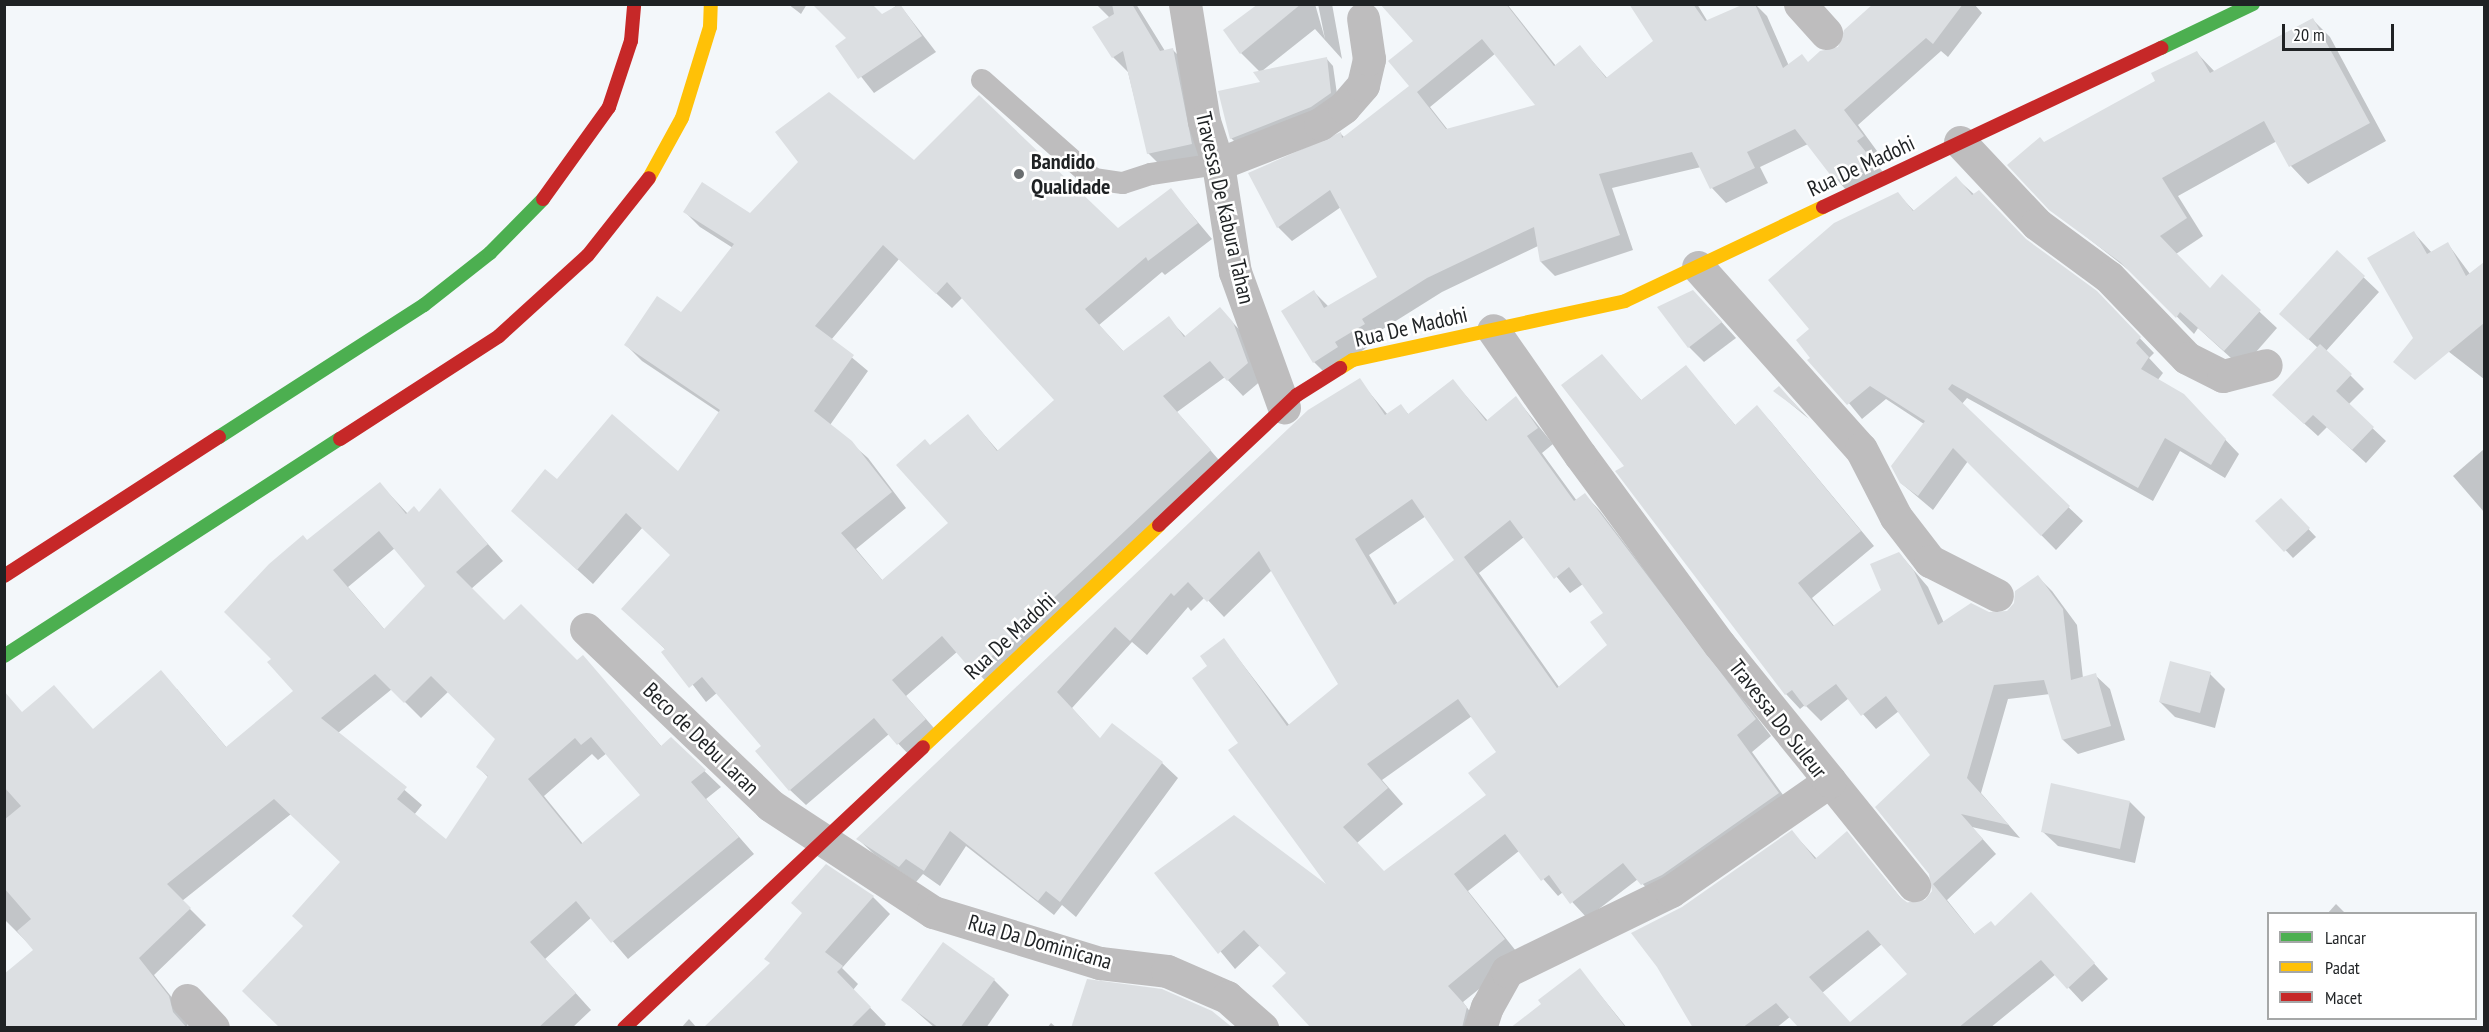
<!DOCTYPE html>
<html>
<head>
<meta charset="utf-8">
<style>
  body { margin:0 }
  #map { position:relative; width:2489px; height:1032px; overflow:hidden; background:#f3f7fa; font-family:"PT Sans Narrow",sans-serif }
  div>[style] { position:absolute }
  [style*='--x'] { left:calc(var(--x)*1px); top:calc(var(--y)*1px); width:calc(var(--w)*1px); rotate:calc(var(--a)*1deg) }
  .shadow>* { inset:0; background:#0003 }
  .building>* { inset:0; background:#dcdfe2 }
  .lane>* { height:22px; margin:-11px; padding:0 11px; transform-origin:11px; border-radius:11px; background:#bebdbe }
  .street>* { height:33px; margin:-16.5px; padding:0 16.5px; transform-origin:16.5px; border-radius:16.5px; background:#bebdbe }
  .fast>* { height:14px; margin:-7px; padding:0 7px; transform-origin:7px; border-radius:7px; background:#4caf50 }
  .slow>* { height:14px; margin:-7px; padding:0 7px; transform-origin:7px; border-radius:7px; background:#ffc107 }
  .jam>* { height:14px; margin:-7px; padding:0 7px; transform-origin:7px; border-radius:7px; background:#c62828 }
  .dots>* { width:16px; height:16px; translate:-50% -50%; box-sizing:border-box; border:3px solid #fff; border-radius:50% }
  span { translate:-50% -50%; white-space:nowrap; text-align:center; line-height:1.15; -webkit-text-stroke:5px #fff; paint-order:stroke }
  .poi-label { font-size:22px; color:#1f2224; font-weight:700 }
  .left { translate:0 -50%; text-align:left }
  .street-label { font-size:22px; color:#1f2224 }
  .frame { position:absolute; inset:0; border:6px solid #1f2224; pointer-events:none }
  .legend { position:absolute; left:2267px; top:912px; width:210px; height:108px; box-sizing:border-box; background:#fff; border:2px solid #a5a7a7; margin:0; padding:8px 10px; list-style:none; font-size:18px; color:#1f2224 }
  .legend li { display:flex; align-items:center; gap:12px; height:30px }
  .legend b { width:30px; border:2px solid #a5a7a7 }
  .scale { position:absolute; left:2282px; top:24px; width:112px; height:27px; box-sizing:border-box; border:3px solid #1f2224; border-top:0; padding-left:8px; font-size:18px; line-height:21px; white-space:nowrap; color:#1f2224; -webkit-text-stroke:4px #fff; paint-order:stroke }
</style>
</head>
<body>
<div id="map">
  <div class="shadow">
    <i style="clip-path:polygon(788px 4px,807px 4px,801px 14px)"></i>
    <i style="clip-path:polygon(899px 4px,936px 52px,874px 93px,837px 46px)"></i>
    <i style="clip-path:polygon(1096px 4px,1136px 4px,1165px 51px,1173px 50px,1188px 65px,1206px 159px,1164px 169px,1148px 153px,1128px 72px,1113px 57px,1110px 18px)"></i>
    <i style="clip-path:polygon(1260px 4px,1315px 4px,1325px 39px,1318px 4px,1332px 4px,1342px 59px,1315px 29px,1262px 71px,1326px 58px,1333px 66px,1338px 101px,1239px 146px,1231px 138px,1263px 83px,1260px 72px,1241px 53px)"></i>
    <i style="clip-path:polygon(evenodd,1458px 4px,1507px 4px,1556px 66px,1580px 47px,1608px 79px,1655px 42px,1631px 4px,1697px 4px,1708px 22px,1755px 4px,1767px 16px,1789px 66px,1808px 63px,1839px 49px,1875px 4px,1974px 4px,1982px 13px,1948px 57px,1941px 51px,1858px 125px,1877px 151px,1870px 156px,1887px 177px,1850px 195px,1808px 144px,1760px 167px,1768px 183px,1726px 203px,1712px 188px,1701px 167px,1612px 188px,1633px 250px,1555px 276px,1541px 262px,1538px 246px,1442px 292px,1375px 334px,1378px 339px,1328px 376px,1314px 362px,1314px 292px,1329px 307px,1379px 277px,1341px 207px,1292px 241px,1278px 227px,1341px 134px,1345px 138px,1411px 86px,1415px 42px,1458px 4px,1496px 53px,1538px 106px,1448px 130px,1430px 107px,1496px 53px)"></i>
    <i style="clip-path:polygon(2312px 19px,2330px 37px,2386px 141px,2308px 184px,2291px 166px,2277px 141px,2178px 196px,2203px 236px,2176px 254px,2211px 290px,2222px 277px,2277px 328px,2242px 368px,2198px 328px,2194px 334px,2139px 278px,2051px 209px,2044px 144px,2157px 81px,2197px 53px,2215px 72px)"></i>
    <i style="clip-path:polygon(evenodd,914px 162px,1118px 230px,1171px 190px,1212px 239px,1165px 275px,1162px 272px,1099px 325px,1124px 352px,1168px 318px,1186px 337px,1220px 309px,1249px 340px,1263px 379px,1243px 396px,1225px 377px,1177px 412px,1225px 467px,991px 687px,958px 651px,906px 696px,940px 735px,914px 760px,889px 734px,806px 805px,790px 790px,763px 746px,718px 692px,706px 702px,666px 650px,623px 609px,671px 555px,643px 527px,593px 584px,513px 511px,557px 481px,678px 473px,720px 413px,642px 361px,626px 345px,682px 314px,733px 248px,700px 227px,685px 212px,750px 215px,914px 162px,899px 259px,952px 308px,963px 297px,1056px 400px,999px 452px,968px 416px,930px 447px,950px 523px,883px 581px,856px 549px,906px 508px,868px 458px,830px 425px,868px 371px,831px 340px,899px 259px)"></i>
    <i style="clip-path:polygon(1956px 178px,2027px 242px,2111px 308px,2154px 353px,2149px 358px,2163px 373px,2157px 381px,2198px 411px,2239px 454px,2225px 478px,2180px 451px,2153px 501px,1967px 398px,1961px 405px,2083px 521px,2056px 550px,1968px 461px,1933px 510px,1901px 483px,1924px 424px,1886px 399px,1862px 419px,1812px 358px,1811px 329px,1898px 194px,1915px 212px)"></i>
    <i style="clip-path:polygon(2414px 233px,2432px 253px,2448px 244px,2470px 274px,2484px 264px,2484px 379px,2413px 324px)"></i>
    <i style="clip-path:polygon(2337px 252px,2379px 292px,2326px 351px,2364px 389px,2348px 405px,2386px 441px,2366px 463px,2327px 427px,2318px 436px,2287px 408px,2318px 348px,2281px 314px)"></i>
    <i style="clip-path:polygon(1708px 307px,1736px 338px,1704px 362px,1689px 347px)"></i>
    <i style="clip-path:polygon(evenodd,1601px 356px,1642px 401px,1686px 367px,1736px 426px,1757px 407px,1771px 422px,1874px 546px,1812px 598px,1835px 627px,1883px 590px,1899px 553px,1928px 587px,1944px 623px,2007px 612px,2038px 577px,2052px 591px,2077px 625px,2083px 678px,2095px 675px,2110px 689px,2125px 740px,2078px 754px,2063px 740px,2050px 694px,2008px 699px,1981px 793px,2020px 838px,1972px 827px,1996px 854px,1947px 900px,1975px 935px,2045px 909px,2108px 979px,2082px 1002px,2056px 974px,1990px 1028px,1801px 1028px,1791px 1016px,1776px 1028px,1690px 1028px,1694px 1025px,1682px 908px,1792px 832px,1817px 859px,1847px 833px,1905px 903px,1926px 901px,1933px 892px,1932px 755px,1899px 711px,1876px 729px,1849px 698px,1821px 721px,1805px 705px,1800px 709px,1786px 694px,1626px 466px,1601px 356px,1882px 944px,1910px 974px,1850px 1024px,1822px 993px,1882px 944px)"></i>
    <i style="clip-path:polygon(evenodd,1359px 380px,1388px 415px,1401px 406px,1409px 415px,1453px 381px,1488px 421px,1516px 398px,1553px 444px,1542px 453px,1577px 501px,1585px 495px,1600px 511px,1771px 736px,1752px 752px,1794px 810px,1658px 900px,1638px 879px,1587px 918px,1563px 892px,1558px 896px,1519px 851px,1468px 891px,1520px 956px,1463px 1002px,1482px 1028px,1313px 1028px,1288px 973px,1261px 944px,1235px 969px,1156px 873px,1330px 890px,1240px 743px,1209px 666px,1224px 640px,1290px 726px,1340px 684px,1272px 570px,1224px 617px,1205px 597px,1191px 611px,1188px 607px,1147px 655px,1132px 642px,1072px 708px,1101px 740px,1162px 763px,1178px 778px,1076px 917px,1062px 905px,1054px 915px,966px 846px,940px 886px,923px 874px,916px 882px,874px 854px,858px 839px,1359px 380px,1426px 516px,1456px 560px,1398px 604px,1369px 555px,1426px 516px,1359px 380px,1524px 537px,1570px 593px,1583px 584px,1605px 613px,1609px 646px,1559px 687px,1479px 573px,1524px 537px,1359px 380px,1472px 716px,1498px 752px,1488px 795px,1384px 873px,1357px 843px,1403px 804px,1382px 780px,1472px 716px)"></i>
    <i style="clip-path:polygon(1779px 388px,1794px 403px,1809px 419px,1775px 391px)"></i>
    <i style="clip-path:polygon(2484px 449px,2484px 512px,2453px 476px)"></i>
    <i style="clip-path:polygon(evenodd,380px 484px,408px 514px,419px 513px,440px 490px,503px 561px,471px 589px,504px 622px,577px 662px,583px 657px,662px 747px,671px 739px,721px 787px,706px 799px,754px 854px,628px 959px,592px 917px,545px 959px,591px 1010px,572px 1028px,282px 1028px,304px 926px,342px 862px,291px 814px,182px 901px,206px 925px,154px 975px,185px 1014px,188px 1028px,4px 1028px,35px 950px,4px 919px,4px 716px,23px 714px,94px 730px,177px 689px,227px 748px,295px 691px,273px 659px,308px 542px,380px 484px,395px 548px,427px 586px,385px 630px,348px 587px,395px 548px,380px 484px,392px 689px,421px 718px,449px 691px,497px 739px,478px 767px,489px 778px,446px 842px,414px 815px,422px 805px,338px 733px,392px 689px,380px 484px,607px 753px,642px 795px,583px 844px,544px 796px,592px 754px,598px 760px,607px 753px)"></i>
    <i style="clip-path:polygon(2281px 500px,2316px 537px,2293px 558px,2258px 521px)"></i>
    <i style="clip-path:polygon(2210px 674px,2225px 689px,2215px 728px,2175px 717px,2160px 702px)"></i>
    <i style="clip-path:polygon(2130px 802px,2145px 817px,2135px 863px,2058px 846px,2042px 831px)"></i>
    <i style="clip-path:polygon(826px 866px,873px 897px,890px 914px,842px 968px,858px 984px,853px 990px,886px 1024px,883px 1028px,705px 1028px,771px 964px,803px 913px)"></i>
    <i style="clip-path:polygon(2336px 904px,2346px 914px,2327px 914px)"></i>
    <i style="clip-path:polygon(1580px 970px,1627px 1028px,1513px 1028px,1543px 1005px)"></i>
    <i style="clip-path:polygon(994px 980px,1009px 995px,986px 1028px,935px 1028px,903px 1000px)"></i>
    <i style="clip-path:polygon(689px 1019px,697px 1028px,681px 1028px)"></i>
    <i style="clip-path:polygon(1051px 1023px,1057px 1028px,1047px 1028px)"></i>
  </div>
  <div class="building">
    <i style="clip-path:polygon(812px 4px,872px 4px,882px 14px,900px 4px,922px 36px,858px 79px,835px 46px,846px 38px)"></i>
    <i style="clip-path:polygon(1112px 4px,1132px 4px,1160px 51px,1173px 48px,1192px 144px,1147px 154px,1123px 51px,1112px 58px,1092px 27px,1114px 14px)"></i>
    <i style="clip-path:polygon(1258px 4px,1301px 4px,1240px 54px,1223px 30px)"></i>
    <i style="clip-path:polygon(evenodd,1380px 4px,1506px 4px,1554px 66px,1580px 45px,1606px 78px,1653px 41px,1629px 4px,1693px 4px,1705px 21px,1744px 4px,1755px 4px,1783px 68px,1802px 54px,1808px 62px,1820px 51px,1838px 47px,1844px 30px,1873px 4px,1963px 4px,1933px 44px,1926px 38px,1844px 110px,1864px 136px,1857px 141px,1874px 162px,1835px 181px,1795px 129px,1747px 152px,1755px 168px,1710px 189px,1692px 152px,1599px 174px,1620px 235px,1540px 262px,1534px 227px,1427px 278px,1362px 319px,1365px 324px,1335px 342px,1338px 347px,1313px 363px,1281px 311px,1314px 290px,1324px 308px,1377px 277px,1330px 190px,1277px 228px,1248px 173px,1341px 132px,1342px 138px,1409px 86px,1388px 61px,1413px 41px,1380px 4px,1482px 39px,1535px 105px,1446px 129px,1417px 92px,1482px 39px)"></i>
    <i style="clip-path:polygon(2313px 18px,2370px 123px,2289px 167px,2264px 121px,2162px 178px,2187px 218px,2160px 236px,2210px 288px,2222px 274px,2261px 310px,2224px 351px,2180px 312px,2176px 318px,2120px 262px,2049px 210px,2007px 165px,2040px 137px,2044px 142px,2155px 81px,2151px 73px,2197px 51px,2210px 73px)"></i>
    <i style="clip-path:polygon(1327px 57px,1331px 93px,1311px 107px,1230px 139px,1218px 91px,1260px 82px,1253px 72px)"></i>
    <i style="clip-path:polygon(evenodd,829px 92px,914px 160px,979px 95px,1118px 228px,1171px 188px,1198px 223px,1148px 261px,1146px 257px,1085px 309px,1123px 351px,1169px 316px,1184px 337px,1220px 307px,1233px 322px,1248px 363px,1227px 381px,1210px 361px,1163px 396px,1211px 450px,974px 673px,942px 636px,892px 680px,926px 719px,897px 745px,874px 718px,789px 791px,755px 751px,761px 746px,702px 677px,689px 688px,661px 652px,665px 649px,621px 609px,670px 555px,626px 513px,577px 570px,511px 511px,545px 469px,557px 479px,612px 414px,678px 471px,720px 410px,624px 345px,657px 296px,681px 312px,734px 244px,683px 212px,702px 182px,750px 213px,798px 162px,775px 132px,829px 92px,883px 245px,936px 294px,947px 282px,1054px 400px,997px 451px,968px 414px,930px 445px,925px 439px,896px 465px,948px 523px,882px 580px,841px 533px,892px 492px,852px 441px,814px 411px,854px 355px,815px 326px,883px 245px)"></i>
    <i style="clip-path:polygon(1956px 176px,1972px 195px,1979px 190px,2026px 239px,2097px 291px,2141px 337px,2136px 343px,2149px 357px,2141px 369px,2184px 394px,2226px 439px,2211px 465px,2165px 438px,2138px 488px,1952px 384px,1948px 389px,2070px 506px,2041px 536px,1953px 448px,1918px 496px,1900px 483px,1891px 466px,1925px 421px,1870px 386px,1847px 405px,1807px 360px,1810px 358px,1796px 340px,1809px 329px,1768px 280px,1834px 223px,1898px 192px,1913px 211px)"></i>
    <i style="clip-path:polygon(2414px 231px,2427px 254px,2448px 242px,2466px 276px,2484px 262px,2484px 323px,2415px 380px,2393px 362px,2413px 338px,2367px 258px)"></i>
    <i style="clip-path:polygon(2337px 250px,2365px 276px,2308px 340px,2279px 314px)"></i>
    <i style="clip-path:polygon(1693px 290px,1722px 322px,1688px 348px,1657px 307px)"></i>
    <i style="clip-path:polygon(2320px 344px,2352px 374px,2336px 391px,2374px 427px,2352px 450px,2313px 415px,2304px 424px,2272px 395px)"></i>
    <i style="clip-path:polygon(evenodd,1602px 354px,1641px 400px,1686px 365px,1735px 425px,1757px 405px,1861px 531px,1798px 583px,1833px 626px,1881px 590px,1870px 564px,1899px 552px,1914px 571px,1938px 625px,1971px 603px,1989px 612px,2007px 611px,2014px 603px,2015px 591px,2038px 575px,2063px 609px,2071px 680px,2096px 673px,2111px 726px,2062px 740px,2044px 680px,1994px 685px,1967px 778px,2009px 825px,1961px 814px,1983px 839px,1933px 884px,1974px 934px,1991px 921px,1995px 926px,2031px 892px,2095px 963px,2067px 989px,2041px 960px,1958px 1028px,1799px 1028px,1776px 1003px,1742px 1028px,1693px 1028px,1657px 967px,1631px 933px,1682px 907px,1792px 830px,1815px 859px,1847px 831px,1900px 897px,1908px 903px,1925px 900px,1932px 891px,1929px 874px,1875px 807px,1930px 755px,1886px 696px,1861px 716px,1836px 684px,1805px 707px,1792px 690px,1785px 695px,1615px 471px,1624px 466px,1561px 385px,1602px 354px,1868px 930px,1907px 974px,1850px 1022px,1809px 977px,1868px 930px)"></i>
    <i style="clip-path:polygon(evenodd,1360px 378px,1385px 415px,1401px 404px,1408px 414px,1453px 379px,1486px 421px,1516px 396px,1538px 428px,1527px 436px,1574px 501px,1585px 493px,1756px 719px,1737px 735px,1779px 793px,1662px 875px,1641px 885px,1623px 863px,1570px 904px,1549px 875px,1541px 881px,1505px 834px,1454px 874px,1505px 939px,1448px 986px,1467px 1007px,1462px 1028px,1311px 1028px,1272px 986px,1286px 973px,1244px 930px,1218px 954px,1154px 873px,1234px 815px,1326px 884px,1228px 750px,1238px 743px,1192px 678px,1207px 666px,1200px 656px,1224px 638px,1287px 726px,1338px 684px,1259px 551px,1207px 602px,1188px 582px,1174px 596px,1171px 593px,1130px 641px,1115px 627px,1057px 692px,1100px 738px,1112px 723px,1163px 762px,1060px 902px,1046px 891px,1038px 901px,950px 831px,924px 871px,906px 859px,899px 867px,856px 839px,1308px 410px,1360px 378px,1412px 499px,1454px 560px,1394px 605px,1355px 539px,1412px 499px,1360px 378px,1510px 520px,1554px 579px,1569px 567px,1603px 613px,1590px 622px,1607px 645px,1557px 688px,1464px 557px,1510px 520px,1360px 378px,1458px 699px,1496px 752px,1468px 773px,1486px 795px,1384px 871px,1343px 827px,1388px 788px,1367px 764px,1458px 699px)"></i>
    <i style="clip-path:polygon(1779px 386px,1803px 413px,1773px 391px)"></i>
    <i style="clip-path:polygon(evenodd,380px 482px,406px 514px,414px 506px,419px 512px,440px 488px,488px 544px,456px 572px,504px 620px,521px 604px,577px 660px,583px 655px,661px 746px,671px 737px,706px 770px,691px 782px,739px 837px,611px 943px,576px 901px,530px 942px,576px 993px,538px 1028px,280px 1028px,242px 991px,303px 926px,292px 916px,340px 862px,274px 799px,167px 884px,191px 908px,139px 958px,169px 996px,173px 1012px,187px 1028px,4px 1028px,4px 974px,33px 950px,17px 931px,31px 919px,4px 888px,4px 820px,21px 806px,4px 787px,4px 691px,22px 712px,54px 685px,93px 729px,161px 670px,226px 747px,293px 691px,267px 662px,271px 659px,224px 612px,269px 564px,303px 535px,307px 540px,380px 482px,379px 531px,425px 586px,384px 629px,333px 570px,379px 531px,380px 482px,375px 674px,404px 703px,431px 676px,495px 739px,476px 767px,488px 776px,446px 839px,397px 799px,407px 787px,321px 718px,375px 674px,380px 482px,591px 737px,640px 795px,581px 844px,528px 779px,575px 738px,581px 745px,591px 737px)"></i>
    <i style="clip-path:polygon(2281px 498px,2310px 528px,2284px 552px,2255px 521px)"></i>
    <i style="clip-path:polygon(2170px 661px,2211px 672px,2200px 713px,2159px 702px)"></i>
    <i style="clip-path:polygon(2051px 783px,2130px 801px,2120px 849px,2041px 832px)"></i>
    <i style="clip-path:polygon(826px 864px,874px 896px,825px 952px,843px 966px,837px 972px,871px 1007px,850px 1028px,703px 1028px,770px 963px,764px 959px,802px 913px,791px 903px)"></i>
    <i style="clip-path:polygon(943px 942px,995px 979px,960px 1028px,939px 1028px,901px 1000px)"></i>
    <i style="clip-path:polygon(1580px 968px,1626px 1028px,1510px 1028px,1541px 1004px,1538px 1000px)"></i>
    <i style="clip-path:polygon(1087px 979px,1162px 989px,1212px 1011px,1233px 1028px,1071px 1028px)"></i>
  </div>
  <div class="lane">
    <i style="--x:982;--y:80;--w:149;--a:41.5"></i>
    <i style="--x:1094;--y:179;--w:29;--a:8"></i>
    <i style="--x:1123;--y:183;--w:29;--a:-18"></i>
    <i style="--x:1151;--y:174;--w:68;--a:-8.5"></i>
  </div>
  <div class="street">
    <i style="--x:1185;--y:4;--w:119;--a:80.8"></i>
    <i style="--x:1204;--y:121;--w:45;--a:72"></i>
    <i style="--x:1218;--y:164;--w:109;--a:81.1"></i>
    <i style="--x:1235;--y:272;--w:144;--a:70.1"></i>
    <i style="--x:1800;--y:4;--w:39;--a:48"></i>
    <i style="--x:1960;--y:142;--w:112;--a:46.8"></i>
    <i style="--x:2037;--y:224;--w:89;--a:36.4"></i>
    <i style="--x:2109;--y:277;--w:112;--a:46.1"></i>
    <i style="--x:2187;--y:358;--w:40;--a:26.6"></i>
    <i style="--x:2223;--y:376;--w:44;--a:-14.3"></i>
    <i style="--x:1218;--y:164;--w:110;--a:-21.4"></i>
    <i style="--x:1320;--y:124;--w:29;--a:-35"></i>
    <i style="--x:1344;--y:107;--w:29;--a:-49"></i>
    <i style="--x:1363;--y:85;--w:27;--a:-77"></i>
    <i style="--x:1369;--y:59;--w:41;--a:-98.3"></i>
    <i style="--x:1698;--y:267;--w:244;--a:48.2"></i>
    <i style="--x:1861;--y:449;--w:76;--a:62.8"></i>
    <i style="--x:1896;--y:517;--w:56;--a:52.3"></i>
    <i style="--x:1930;--y:561;--w:75;--a:26.9"></i>
    <i style="--x:586;--y:629;--w:255;--a:43.7"></i>
    <i style="--x:770;--y:805;--w:195;--a:33.3"></i>
    <i style="--x:933;--y:912;--w:175;--a:17"></i>
    <i style="--x:1100;--y:963;--w:67;--a:6.8"></i>
    <i style="--x:1167;--y:971;--w:65;--a:23.4"></i>
    <i style="--x:1227;--y:997;--w:47;--a:41.5"></i>
    <i style="--x:1830;--y:781;--w:134;--a:51.1"></i>
    <i style="--x:187;--y:1000;--w:38;--a:47"></i>
    <i style="--x:1480;--y:1028;--w:22;--a:-72"></i>
    <i style="--x:1487;--y:1007;--w:41;--a:-60.9"></i>
    <i style="--x:1507;--y:971;--w:182;--a:-26"></i>
    <i style="--x:1671;--y:891;--w:193;--a:-34.7"></i>
    <i style="--x:1830;--y:781;--w:176;--a:-129"></i>
    <i style="--x:1719;--y:644;--w:235;--a:-126.3"></i>
    <i style="--x:1580;--y:455;--w:152;--a:-124.8"></i>
  </div>
  <div class="fast">
    <i style="--x:2161;--y:48;--w:102;--a:-25.6"></i>
    <i style="--x:219;--y:437;--w:244;--a:-32.8"></i>
    <i style="--x:424;--y:305;--w:84;--a:-38.2"></i>
    <i style="--x:490;--y:253;--w:76;--a:-45.5"></i>
    <i style="--x:4;--y:656;--w:400;--a:-32.9"></i>
  </div>
  <div class="slow">
    <i style="--x:649;--y:178;--w:68;--a:-61.2"></i>
    <i style="--x:682;--y:118;--w:95;--a:-72.9"></i>
    <i style="--x:710;--y:27;--w:23;--a:-88"></i>
    <i style="--x:1340;--y:368;--w:15;--a:-32"></i>
    <i style="--x:1353;--y:360;--w:278;--a:-12.2"></i>
    <i style="--x:1625;--y:301;--w:219;--a:-25.4"></i>
    <i style="--x:923;--y:747;--w:324;--a:-43.2"></i>
  </div>
  <div class="jam">
    <i style="--x:543;--y:199;--w:113;--a:-54.3"></i>
    <i style="--x:609;--y:107;--w:70;--a:-71.6"></i>
    <i style="--x:631;--y:41;--w:37;--a:-85"></i>
    <i style="--x:1823;--y:207;--w:374;--a:-25.2"></i>
    <i style="--x:340;--y:439;--w:189;--a:-32.9"></i>
    <i style="--x:499;--y:336;--w:120;--a:-42.3"></i>
    <i style="--x:588;--y:255;--w:98;--a:-51.6"></i>
    <i style="--x:1159;--y:525;--w:190;--a:-43.3"></i>
    <i style="--x:1297;--y:395;--w:51;--a:-32.1"></i>
    <i style="--x:4;--y:576;--w:256;--a:-32.9"></i>
    <i style="--x:624;--y:1028;--w:410;--a:-43.2"></i>
  </div>
  <div class="dots">
    <i style="left:1019px;top:174px;background:#696d6f"></i>
  </div>
  <div class="poi-label">
    <span class="left" style="left:1031px;top:174px">Bandido<br>Qualidade</span>
  </div>
  <div class="street-label">
    <span style="left:1861px;top:166px;rotate:-25deg">Rua De Madohi</span>
    <span style="left:1225px;top:208px;rotate:77deg">Travessa De Kabura Tahan</span>
    <span style="left:1411px;top:327px;rotate:-13deg">Rua De Madohi</span>
    <span style="left:1010px;top:636px;rotate:-43deg">Rua De Madohi</span>
    <span style="left:1778px;top:719px;rotate:52deg">Travessa Do Suleur</span>
    <span style="left:701px;top:739px;rotate:44deg">Beco de Debu Laran</span>
    <span style="left:1040px;top:942px;rotate:16deg">Rua Da Dominicana</span>
  </div>
  <div class="frame"></div>
  <ul class="legend">
  <li><b style="height:8px;background:#4caf50"></b>Lancar</li>
  <li><b style="height:8px;background:#ffc107"></b>Padat</li>
  <li><b style="height:8px;background:#c62828"></b>Macet</li>
  </ul>
  <div class="scale">20 m</div>
</div>
</body>
</html>
